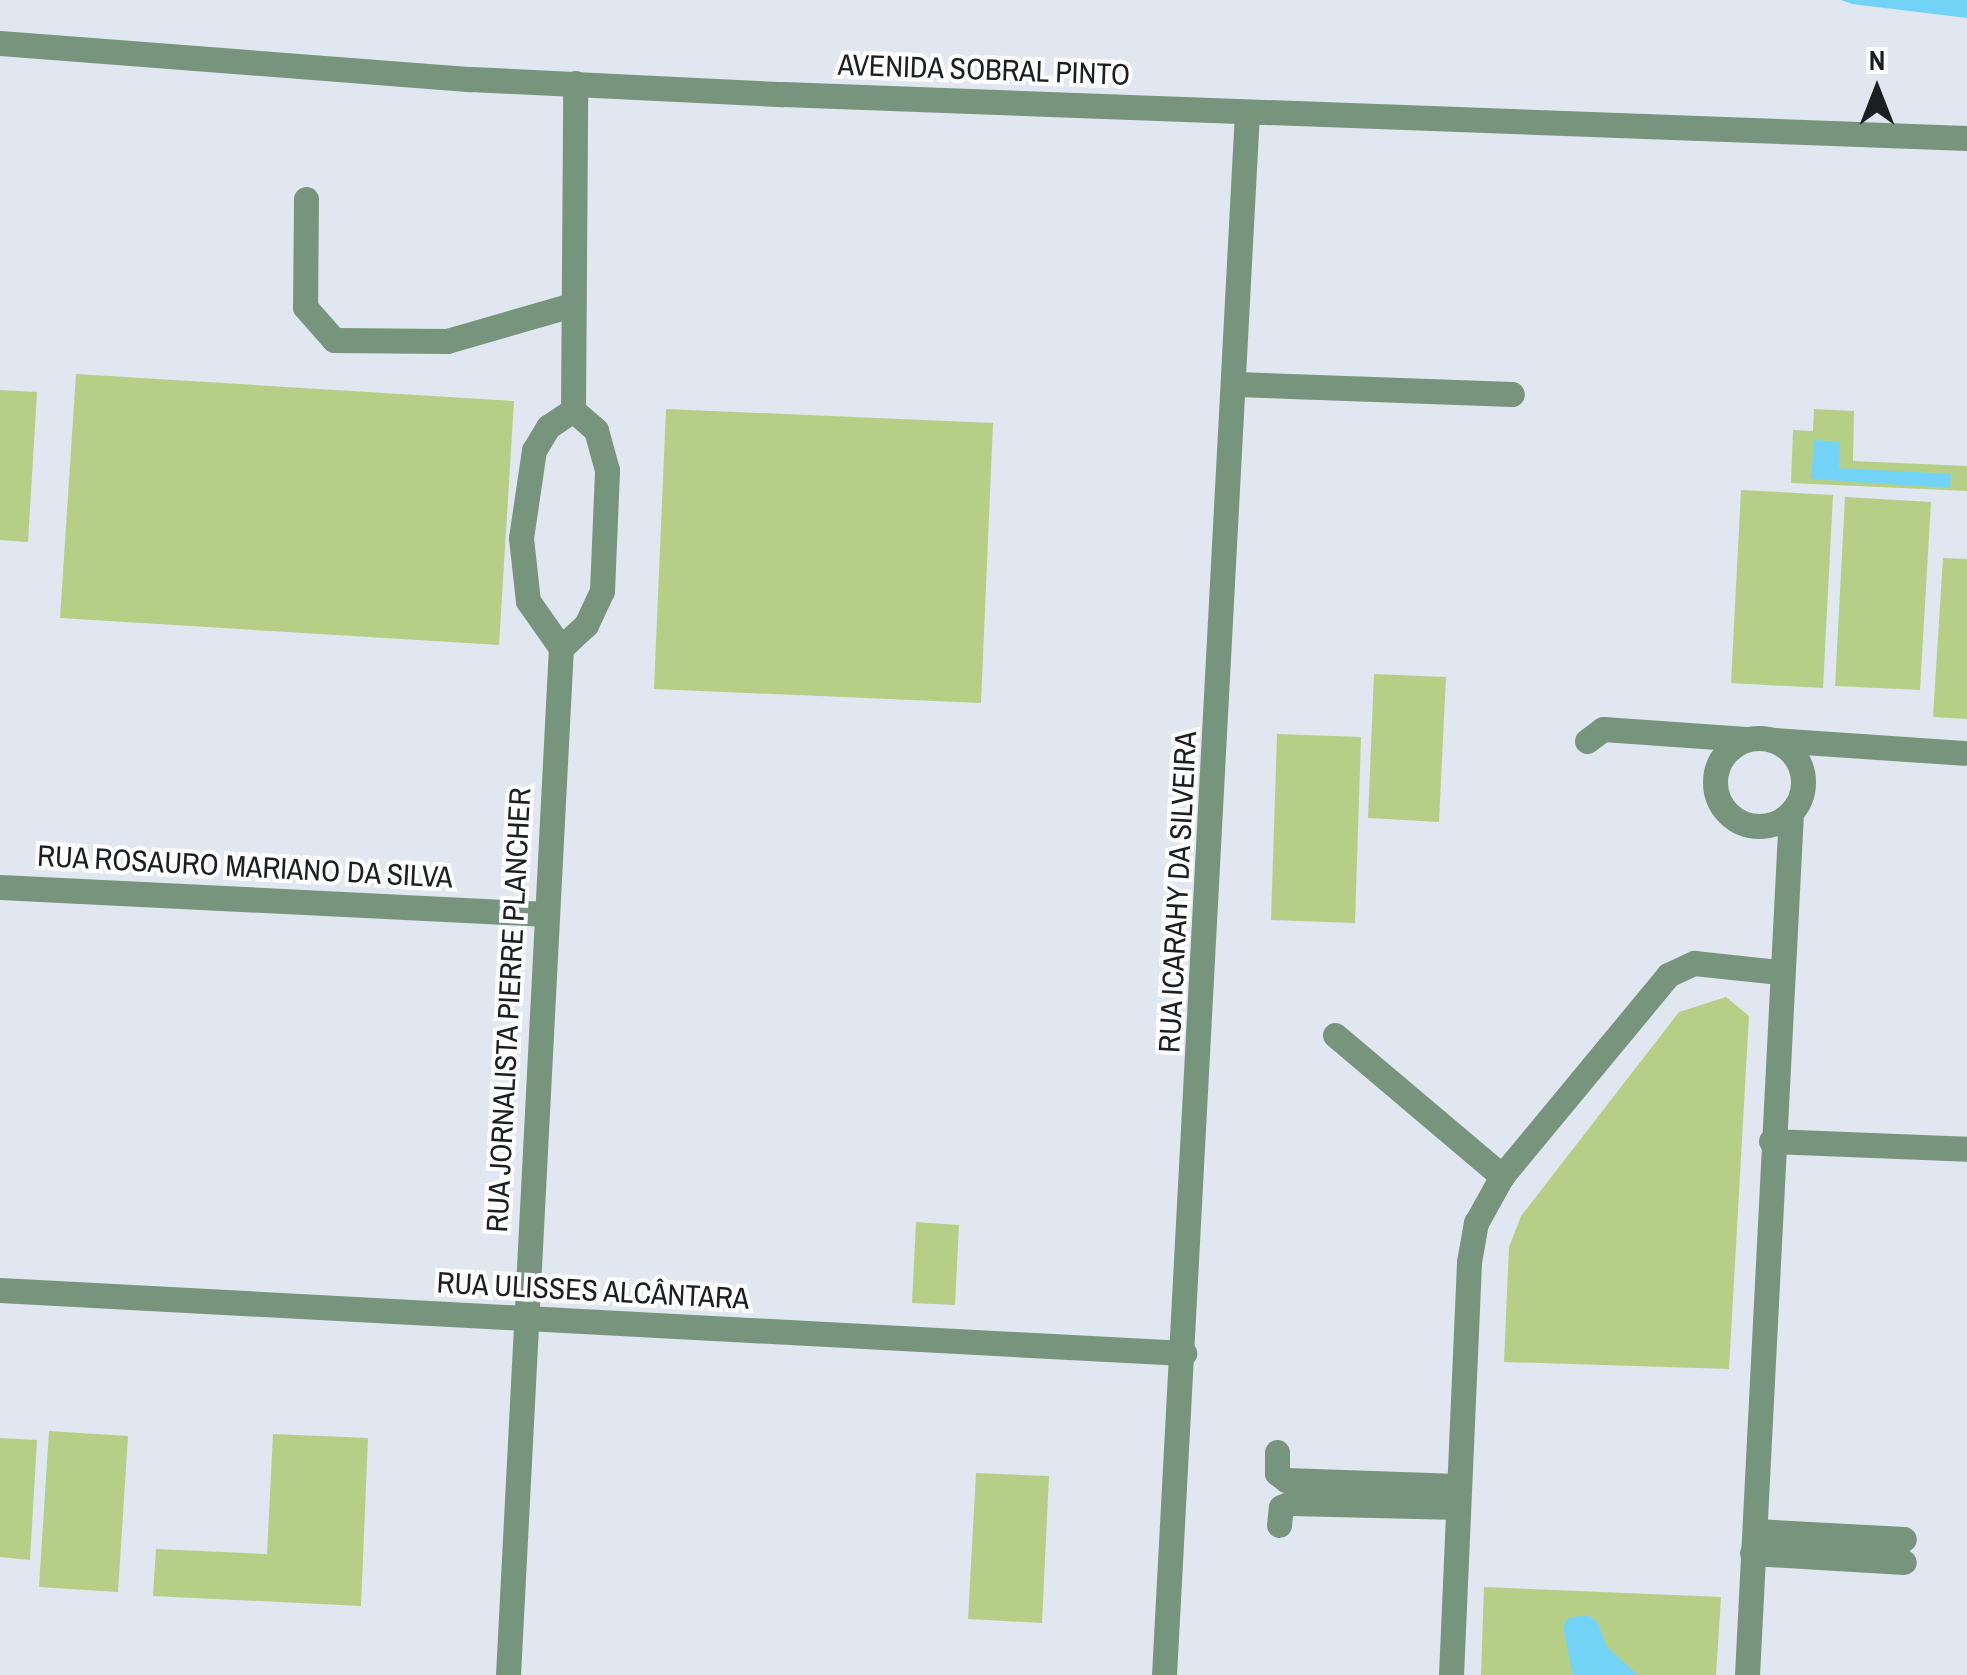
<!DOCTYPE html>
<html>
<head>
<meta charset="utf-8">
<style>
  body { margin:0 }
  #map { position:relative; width:1967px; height:1675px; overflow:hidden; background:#e0e7f0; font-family:"Archivo Narrow",sans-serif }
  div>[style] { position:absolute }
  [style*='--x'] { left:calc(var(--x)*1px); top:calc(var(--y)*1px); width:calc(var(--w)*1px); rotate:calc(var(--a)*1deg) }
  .green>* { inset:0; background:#b6cf86 }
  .water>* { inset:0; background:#73d3f7 }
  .minor>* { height:25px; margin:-12.5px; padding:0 12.5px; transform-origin:12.5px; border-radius:12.5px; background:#77947d }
  .minor>.ring { margin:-12.5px; padding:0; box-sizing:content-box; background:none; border:25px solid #77947d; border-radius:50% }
  span { translate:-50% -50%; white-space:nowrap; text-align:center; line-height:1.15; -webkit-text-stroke:8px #fff; paint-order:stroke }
  .street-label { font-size:30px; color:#1c1e21 }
  .north { position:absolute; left:1827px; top:40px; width:100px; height:100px; -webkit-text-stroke:8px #fff; paint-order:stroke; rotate:0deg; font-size:28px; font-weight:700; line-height:40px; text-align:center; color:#1c1e21 }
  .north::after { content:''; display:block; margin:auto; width:35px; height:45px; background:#1c1e21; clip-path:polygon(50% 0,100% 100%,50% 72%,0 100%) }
</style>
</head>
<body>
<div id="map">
  <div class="green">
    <i style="clip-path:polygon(76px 374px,514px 401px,499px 645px,60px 618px)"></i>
    <i style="clip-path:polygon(0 390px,37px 392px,28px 542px,0 540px)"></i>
    <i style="clip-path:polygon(666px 409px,993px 423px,981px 703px,654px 689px)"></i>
    <i style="clip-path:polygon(1814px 409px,1854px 411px,1853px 461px,1967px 466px,1967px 491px,1791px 483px,1793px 430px,1813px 431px)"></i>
    <i style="clip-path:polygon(1741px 490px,1833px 495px,1823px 688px,1731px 683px)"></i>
    <i style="clip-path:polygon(1845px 497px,1931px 502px,1920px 690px,1835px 686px)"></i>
    <i style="clip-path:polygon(1943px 558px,1967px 559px,1967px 719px,1933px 717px)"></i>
    <i style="clip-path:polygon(1374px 674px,1446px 677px,1439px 822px,1368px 818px)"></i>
    <i style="clip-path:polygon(1277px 734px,1361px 737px,1355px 923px,1271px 920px)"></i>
    <i style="clip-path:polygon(1726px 997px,1749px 1016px,1729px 1369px,1504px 1362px,1509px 1247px,1521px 1216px,1679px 1012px)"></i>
    <i style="clip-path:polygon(916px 1222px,959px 1225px,955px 1305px,912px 1303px)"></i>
    <i style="clip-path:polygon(49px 1431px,128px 1436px,118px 1592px,39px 1587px)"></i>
    <i style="clip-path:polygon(273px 1434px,368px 1438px,361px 1606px,153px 1596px,156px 1549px,267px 1554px)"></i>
    <i style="clip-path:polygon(0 1438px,37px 1440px,30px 1560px,0 1557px)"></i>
    <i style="clip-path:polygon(976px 1473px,1049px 1476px,1042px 1623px,968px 1619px)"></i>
    <i style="clip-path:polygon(1484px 1587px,1721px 1597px,1716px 1675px,1481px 1675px)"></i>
  </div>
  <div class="water">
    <i style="clip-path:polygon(1841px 0,1967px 0,1967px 18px,1852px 4px)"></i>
    <i style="clip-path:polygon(1814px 440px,1840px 442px,1839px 468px,1951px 474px,1950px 488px,1811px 479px)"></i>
    <i style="clip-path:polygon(1587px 1615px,1597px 1621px,1607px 1647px,1638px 1675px,1573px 1675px,1563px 1627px,1568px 1618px)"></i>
  </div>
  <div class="minor">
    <i style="--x:0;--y:43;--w:472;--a:4.4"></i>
    <i style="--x:471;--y:79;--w:312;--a:2.8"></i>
    <i style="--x:783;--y:94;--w:1185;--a:2.13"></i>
    <i style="--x:306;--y:199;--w:108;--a:90.5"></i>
    <i style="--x:305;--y:307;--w:44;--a:48.7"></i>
    <i style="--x:334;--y:340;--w:113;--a:0.5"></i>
    <i style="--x:447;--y:341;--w:130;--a:-16.1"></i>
    <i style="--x:1237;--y:384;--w:275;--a:2.1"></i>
    <i style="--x:573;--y:410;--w:30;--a:146"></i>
    <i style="--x:548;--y:427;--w:27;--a:121"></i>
    <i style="--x:534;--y:450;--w:89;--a:98.4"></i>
    <i style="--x:521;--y:538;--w:63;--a:83.7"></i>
    <i style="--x:528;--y:601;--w:57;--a:54.9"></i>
    <i style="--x:561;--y:648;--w:34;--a:-43"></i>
    <i style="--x:586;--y:625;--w:38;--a:-65"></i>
    <i style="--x:602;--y:591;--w:121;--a:-87.6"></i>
    <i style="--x:607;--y:470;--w:41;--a:-105.4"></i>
    <i style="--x:596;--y:430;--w:30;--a:-139"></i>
    <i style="--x:573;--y:410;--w:327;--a:-89.6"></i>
    <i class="ring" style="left:1715px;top:738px;width:63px;height:63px"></i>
    <i style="--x:1775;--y:740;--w:189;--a:3.9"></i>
    <i style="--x:1587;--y:741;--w:20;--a:-37"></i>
    <i style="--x:1603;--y:729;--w:143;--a:4"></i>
    <i style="--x:0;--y:887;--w:547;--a:2.83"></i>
    <i style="--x:1335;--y:1035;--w:219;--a:40.2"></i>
    <i style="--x:1771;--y:1141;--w:196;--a:2.3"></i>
    <i style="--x:0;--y:1290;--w:1186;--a:3.05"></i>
    <i style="--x:1277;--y:1452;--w:21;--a:90"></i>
    <i style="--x:1277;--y:1473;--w:11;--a:38"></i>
    <i style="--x:1286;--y:1480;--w:172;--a:2"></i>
    <i style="--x:1279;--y:1525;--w:18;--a:-84"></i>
    <i style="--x:1281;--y:1507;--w:11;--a:-22"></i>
    <i style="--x:1291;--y:1503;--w:167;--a:1.4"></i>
    <i style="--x:1755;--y:1531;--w:149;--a:3.1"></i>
    <i style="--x:1752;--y:1553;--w:152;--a:3.4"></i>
    <i style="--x:508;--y:1675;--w:1028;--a:-87.05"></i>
    <i style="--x:1164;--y:1675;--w:1565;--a:-86.96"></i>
    <i style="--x:1451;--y:1675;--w:413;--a:-87.5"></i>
    <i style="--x:1469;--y:1262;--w:40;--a:-80"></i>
    <i style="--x:1476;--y:1223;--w:54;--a:-61"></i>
    <i style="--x:1502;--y:1176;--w:261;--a:-50.4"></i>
    <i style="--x:1668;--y:975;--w:29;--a:-25"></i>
    <i style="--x:1694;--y:963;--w:84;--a:6.1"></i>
    <i style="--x:1747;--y:1675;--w:863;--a:-87.08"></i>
  </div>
  <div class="street-label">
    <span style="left:984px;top:69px;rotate:2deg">AVENIDA SOBRAL PINTO</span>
    <span style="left:245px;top:866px;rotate:3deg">RUA ROSAURO MARIANO DA SILVA</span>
    <span style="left:1177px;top:892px;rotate:-87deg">RUA ICARAHY DA SILVEIRA</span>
    <span style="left:508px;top:1010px;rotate:-87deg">RUA JORNALISTA PIERRE PLANCHER</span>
    <span style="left:593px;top:1290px;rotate:3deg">RUA ULISSES ALCÂNTARA</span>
  </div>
  <div class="north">N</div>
</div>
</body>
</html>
